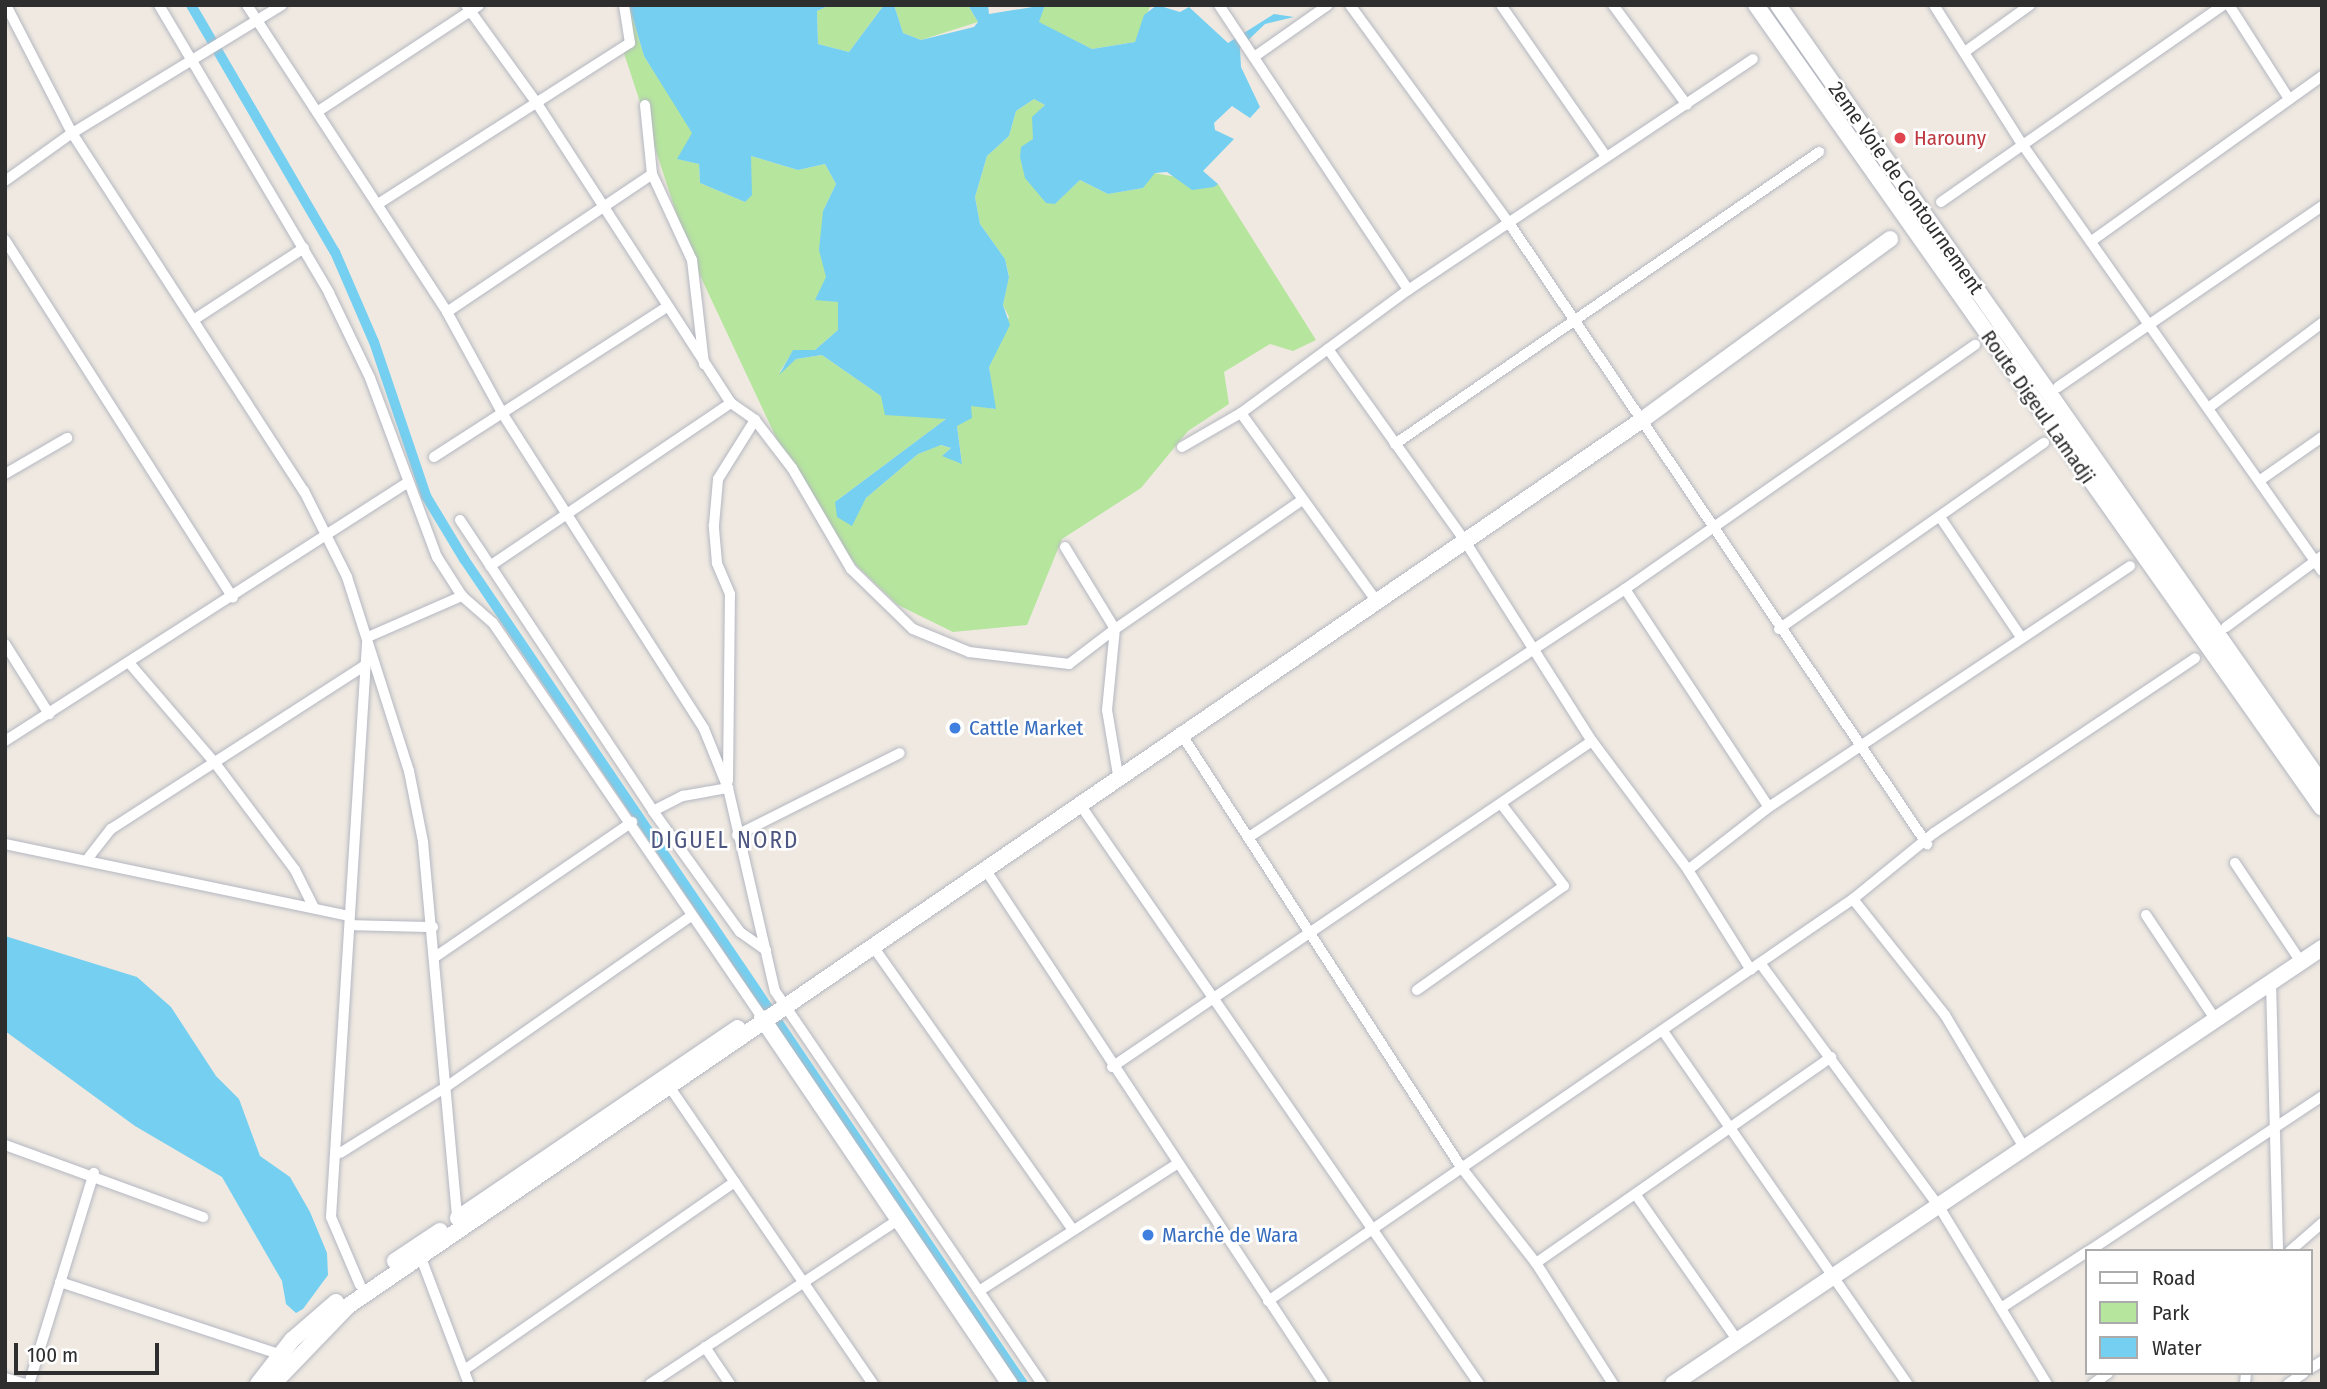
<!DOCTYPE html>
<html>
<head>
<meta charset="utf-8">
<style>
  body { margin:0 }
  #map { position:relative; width:2327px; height:1389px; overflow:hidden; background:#efe9e1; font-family:"Fira Sans Condensed",sans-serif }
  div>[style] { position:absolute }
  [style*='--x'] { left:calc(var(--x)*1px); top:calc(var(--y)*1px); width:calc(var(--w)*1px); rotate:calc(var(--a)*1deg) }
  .green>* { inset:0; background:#b6e59e }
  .water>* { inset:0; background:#75cff0 }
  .canal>* { height:10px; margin:-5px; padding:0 5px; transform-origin:5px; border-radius:5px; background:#75cff0 }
  .roads { filter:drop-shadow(0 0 2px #b4b7c1) drop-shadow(0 0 2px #b4b7c1) }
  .street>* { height:10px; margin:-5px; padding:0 5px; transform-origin:5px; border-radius:5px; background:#fff }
  .secondary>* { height:16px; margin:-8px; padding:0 8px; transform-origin:8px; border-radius:8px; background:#fff }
  .dots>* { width:19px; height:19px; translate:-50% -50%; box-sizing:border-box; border:4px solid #fff; border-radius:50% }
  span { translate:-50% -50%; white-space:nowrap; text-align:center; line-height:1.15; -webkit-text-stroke:5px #fff; paint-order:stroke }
  .health-label { font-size:21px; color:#be3a42 }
  .left { translate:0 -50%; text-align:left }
  .street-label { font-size:21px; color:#2e2e2e }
  .shop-label { font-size:21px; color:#366cbe }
  .neighbourhood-label { font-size:23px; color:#4d5680; letter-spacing:2px }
  .frame { position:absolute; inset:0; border:7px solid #2e2e2e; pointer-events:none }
  .legend { position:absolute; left:2085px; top:1249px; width:228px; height:126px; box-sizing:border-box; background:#fff; border:2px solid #ababab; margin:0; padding:9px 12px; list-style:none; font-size:21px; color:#2e2e2e }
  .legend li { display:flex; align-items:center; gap:14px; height:35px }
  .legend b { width:35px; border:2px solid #ababab }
  .scale { position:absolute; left:14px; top:1343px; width:145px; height:32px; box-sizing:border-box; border:4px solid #2e2e2e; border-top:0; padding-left:9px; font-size:21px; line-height:24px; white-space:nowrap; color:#2e2e2e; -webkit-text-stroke:5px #fff; paint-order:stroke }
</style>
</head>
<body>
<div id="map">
  <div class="green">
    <i style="clip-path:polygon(618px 5px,629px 5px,644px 56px,686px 120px,693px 133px,678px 159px,699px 164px,700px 183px,745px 202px,751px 156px,798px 170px,825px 164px,836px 184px,823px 211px,826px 278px,816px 299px,838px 302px,838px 330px,815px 350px,793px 351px,779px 373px,796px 359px,822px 355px,881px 396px,946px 419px,835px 502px,851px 525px,866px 498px,918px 454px,940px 445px,951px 448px,943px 455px,962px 463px,957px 426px,970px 405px,995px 409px,989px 367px,1009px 317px,1003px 305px,1009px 276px,1005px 259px,980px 224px,975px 197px,987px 156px,1009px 136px,1016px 111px,1034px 99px,1045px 105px,1033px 117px,1055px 204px,1080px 180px,1108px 194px,1143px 188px,1154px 173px,1218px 184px,1316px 340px,1293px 351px,1270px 344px,1224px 372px,1229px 404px,1188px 431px,1141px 488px,1062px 539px,1027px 625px,953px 632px,898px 605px,858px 567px,820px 521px,789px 465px,689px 252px,621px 44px,629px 29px)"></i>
    <i style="clip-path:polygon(830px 5px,884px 5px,849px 52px,818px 44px,817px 11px)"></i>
    <i style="clip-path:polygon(894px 5px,968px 5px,978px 22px,921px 40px,903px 33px)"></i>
    <i style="clip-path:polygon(1045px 5px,1145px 5px,1150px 7px,1135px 42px,1092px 49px,1038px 22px)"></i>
  </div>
  <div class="water">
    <i style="clip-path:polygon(629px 5px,830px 5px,817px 11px,818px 44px,849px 52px,884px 5px,894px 5px,903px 33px,921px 40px,974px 27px,978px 22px,968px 5px,988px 5px,989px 14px,1045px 5px,1039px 22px,1092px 49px,1135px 42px,1144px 15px,1157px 5px,1180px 12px,1189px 7px,1228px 43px,1274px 14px,1294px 17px,1265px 24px,1240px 48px,1241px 67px,1260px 107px,1250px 118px,1232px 106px,1214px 123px,1215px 130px,1234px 139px,1203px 171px,1218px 184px,1214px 187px,1192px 190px,1167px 172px,1155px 173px,1143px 188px,1108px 194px,1080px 180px,1055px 204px,1046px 203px,1025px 178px,1020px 157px,1021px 147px,1033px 139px,1032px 117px,1045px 105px,1034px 99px,1016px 111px,1009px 136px,987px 156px,975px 197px,980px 224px,1005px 259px,1009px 277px,1003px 305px,1010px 325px,989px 367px,996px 409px,971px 406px,972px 418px,957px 426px,962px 464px,942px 456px,951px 448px,941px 445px,918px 454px,866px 498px,852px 526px,837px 517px,835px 502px,946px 419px,885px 415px,881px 396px,822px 355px,796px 359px,779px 375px,793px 350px,815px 350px,838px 330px,838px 302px,815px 300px,826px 277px,819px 250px,823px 211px,836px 184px,825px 164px,798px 170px,751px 156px,752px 195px,745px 202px,700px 183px,699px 164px,677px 159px,692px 133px,644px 56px)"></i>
    <i style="clip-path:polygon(5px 936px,137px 977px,171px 1007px,216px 1076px,239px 1099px,260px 1156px,290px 1177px,310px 1212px,327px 1253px,328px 1275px,303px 1309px,296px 1313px,286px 1304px,282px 1281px,222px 1177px,135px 1126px,5px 1031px)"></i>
  </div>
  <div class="canal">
    <i style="--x:191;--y:5;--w:286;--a:59.8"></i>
    <i style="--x:335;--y:252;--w:98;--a:66.6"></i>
    <i style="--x:374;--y:342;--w:163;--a:71.3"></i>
    <i style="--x:426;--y:496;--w:74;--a:58.9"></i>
    <i style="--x:464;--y:559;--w:997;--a:55.88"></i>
  </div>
  <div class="roads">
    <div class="street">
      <i style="--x:159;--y:5;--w:334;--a:59.4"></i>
      <i style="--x:329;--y:293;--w:94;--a:64.2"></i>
      <i style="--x:370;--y:378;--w:191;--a:69.5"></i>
      <i style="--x:437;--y:557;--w:46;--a:57.3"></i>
      <i style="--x:462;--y:596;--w:41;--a:41.1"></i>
      <i style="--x:493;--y:623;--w:478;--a:55.7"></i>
      <i style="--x:247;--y:5;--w:366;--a:56.9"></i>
      <i style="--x:447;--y:312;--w:119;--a:61.3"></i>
      <i style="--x:504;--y:416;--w:371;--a:57.4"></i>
      <i style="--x:704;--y:729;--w:64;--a:67.9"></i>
      <i style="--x:728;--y:788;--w:208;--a:77"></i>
      <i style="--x:775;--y:991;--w:475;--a:55.8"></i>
      <i style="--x:282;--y:5;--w:246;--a:148.6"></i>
      <i style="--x:72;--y:133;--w:427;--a:57.1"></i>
      <i style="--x:304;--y:491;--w:96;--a:63.4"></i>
      <i style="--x:347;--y:577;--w:204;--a:72.3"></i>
      <i style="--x:409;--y:771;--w:72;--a:78.8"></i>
      <i style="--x:423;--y:842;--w:383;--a:84.8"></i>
      <i style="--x:466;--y:5;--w:123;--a:54.2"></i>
      <i style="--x:538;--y:105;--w:355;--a:57.1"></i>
      <i style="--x:731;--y:403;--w:29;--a:35"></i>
      <i style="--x:755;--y:420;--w:61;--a:52.4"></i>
      <i style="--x:792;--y:468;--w:117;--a:59.7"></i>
      <i style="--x:851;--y:569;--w:86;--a:44.1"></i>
      <i style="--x:913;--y:629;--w:61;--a:22.3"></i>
      <i style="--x:969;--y:652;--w:101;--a:6.8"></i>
      <i style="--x:1069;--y:664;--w:58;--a:-37.3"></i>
      <i style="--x:1115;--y:629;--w:96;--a:-121.4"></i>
      <i style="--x:1219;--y:5;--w:342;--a:56.4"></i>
      <i style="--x:1350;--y:5;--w:270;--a:53.9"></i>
      <i style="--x:1509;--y:223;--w:749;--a:56.06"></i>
      <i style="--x:1501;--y:5;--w:183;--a:55.3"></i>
      <i style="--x:1613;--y:5;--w:124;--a:53.5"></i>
      <i style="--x:1934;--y:5;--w:165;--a:57.7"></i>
      <i style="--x:2022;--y:144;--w:522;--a:54.91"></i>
      <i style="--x:2229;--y:5;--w:112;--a:57.4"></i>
      <i style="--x:1966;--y:51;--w:79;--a:-35.7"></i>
      <i style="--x:1254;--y:57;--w:90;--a:-35.1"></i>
      <i style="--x:645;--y:105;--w:69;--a:84.2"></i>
      <i style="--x:652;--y:174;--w:95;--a:65.1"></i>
      <i style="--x:692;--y:260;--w:105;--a:83.4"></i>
      <i style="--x:317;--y:112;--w:194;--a:-33.4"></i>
      <i style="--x:5;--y:181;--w:82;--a:-35.6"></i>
      <i style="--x:72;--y:133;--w:144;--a:-117.3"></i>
      <i style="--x:1941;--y:202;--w:344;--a:-34.9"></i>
      <i style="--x:378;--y:204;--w:299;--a:-32.6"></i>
      <i style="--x:630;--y:43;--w:38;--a:-99"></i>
      <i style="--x:5;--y:240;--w:424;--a:57.5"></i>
      <i style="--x:2093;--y:240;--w:282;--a:-35.6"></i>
      <i style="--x:447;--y:312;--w:247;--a:-33.9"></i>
      <i style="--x:195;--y:319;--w:130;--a:-33.1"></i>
      <i style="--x:1328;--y:349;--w:232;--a:54.5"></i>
      <i style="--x:1463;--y:538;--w:241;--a:57.6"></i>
      <i style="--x:1592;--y:741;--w:161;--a:53.3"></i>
      <i style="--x:1688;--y:870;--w:118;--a:57.8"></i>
      <i style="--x:2058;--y:387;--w:320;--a:-34.4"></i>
      <i style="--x:2211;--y:406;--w:139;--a:-36.8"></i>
      <i style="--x:1395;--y:444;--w:515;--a:-34.55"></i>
      <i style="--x:1182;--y:447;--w:68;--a:-30"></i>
      <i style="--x:434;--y:457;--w:275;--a:-32.8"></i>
      <i style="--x:5;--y:474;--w:72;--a:-30.1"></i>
      <i style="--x:2259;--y:481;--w:77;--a:-34.9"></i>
      <i style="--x:1940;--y:517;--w:145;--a:56"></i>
      <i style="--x:460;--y:520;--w:349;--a:56.4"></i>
      <i style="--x:653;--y:811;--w:149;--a:54.3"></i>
      <i style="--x:740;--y:932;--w:32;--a:35"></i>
      <i style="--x:490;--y:566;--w:291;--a:-34.1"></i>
      <i style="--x:1625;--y:589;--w:261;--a:56.6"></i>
      <i style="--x:1375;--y:599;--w:229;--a:-125.8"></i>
      <i style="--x:1241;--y:413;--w:207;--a:-36.4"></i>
      <i style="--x:1408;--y:290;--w:415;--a:-33.8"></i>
      <i style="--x:2226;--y:627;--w:119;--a:-36.5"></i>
      <i style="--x:1779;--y:629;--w:324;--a:-35.1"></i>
      <i style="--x:368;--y:637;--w:103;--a:-23.6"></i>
      <i style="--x:5;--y:644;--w:83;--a:57.8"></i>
      <i style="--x:131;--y:665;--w:129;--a:49.4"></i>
      <i style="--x:215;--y:763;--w:134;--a:53.2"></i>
      <i style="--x:295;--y:870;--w:42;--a:63.4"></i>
      <i style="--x:1180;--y:732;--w:518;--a:57.14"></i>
      <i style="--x:1461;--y:1167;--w:122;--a:52"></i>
      <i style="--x:1536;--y:1263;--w:143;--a:57.5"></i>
      <i style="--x:5;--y:741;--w:478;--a:-32.7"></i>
      <i style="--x:1118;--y:775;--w:66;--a:-99.6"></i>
      <i style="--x:1107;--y:710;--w:81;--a:-84.4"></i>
      <i style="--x:1115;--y:629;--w:227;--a:-34.6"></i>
      <i style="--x:728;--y:781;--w:187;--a:-89.4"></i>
      <i style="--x:730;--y:594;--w:34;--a:-113"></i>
      <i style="--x:717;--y:563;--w:38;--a:-95"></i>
      <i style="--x:714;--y:525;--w:46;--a:-85"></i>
      <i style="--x:718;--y:479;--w:70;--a:-57.9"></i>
      <i style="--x:1079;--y:803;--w:705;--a:55.45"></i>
      <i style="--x:653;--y:811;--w:34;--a:-27"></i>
      <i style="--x:683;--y:796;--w:46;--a:-10.1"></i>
      <i style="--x:737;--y:835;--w:182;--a:-26.7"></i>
      <i style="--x:1249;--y:837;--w:450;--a:-33.4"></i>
      <i style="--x:1625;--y:589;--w:427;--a:-34.9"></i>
      <i style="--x:5;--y:844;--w:351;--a:11.8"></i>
      <i style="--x:89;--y:857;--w:36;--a:-52"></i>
      <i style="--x:111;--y:829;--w:301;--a:-32.8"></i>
      <i style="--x:2235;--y:863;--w:119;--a:56.3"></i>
      <i style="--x:985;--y:869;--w:617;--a:56.64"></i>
      <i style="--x:1688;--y:870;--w:103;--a:-37.9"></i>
      <i style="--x:1769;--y:807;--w:434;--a:-33.7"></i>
      <i style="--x:1853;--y:899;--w:148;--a:51.6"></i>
      <i style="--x:1945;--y:1015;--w:152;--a:59.2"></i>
      <i style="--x:2146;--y:915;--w:125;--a:56.4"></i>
      <i style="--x:350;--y:925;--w:83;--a:1.4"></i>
      <i style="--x:872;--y:945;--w:347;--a:54.8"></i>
      <i style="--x:435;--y:957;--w:239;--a:-34.4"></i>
      <i style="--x:1760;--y:963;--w:300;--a:53.7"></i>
      <i style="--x:1938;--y:1205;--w:210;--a:58.7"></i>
      <i style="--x:2271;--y:982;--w:269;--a:88.5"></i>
      <i style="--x:1417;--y:990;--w:180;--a:-35.3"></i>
      <i style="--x:1564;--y:886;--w:102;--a:-127.4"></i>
      <i style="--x:1663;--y:1031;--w:429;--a:55.3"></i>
      <i style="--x:1112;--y:1067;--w:580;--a:-34.18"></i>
      <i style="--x:671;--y:1089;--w:358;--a:55.6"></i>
      <i style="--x:5;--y:1145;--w:211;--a:20"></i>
      <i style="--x:340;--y:1153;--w:125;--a:-31.9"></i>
      <i style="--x:446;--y:1087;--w:299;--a:-34.9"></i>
      <i style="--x:1636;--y:1195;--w:178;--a:55.1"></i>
      <i style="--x:418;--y:1250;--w:143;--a:69.2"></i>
      <i style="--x:2089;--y:1251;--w:280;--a:-33.6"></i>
      <i style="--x:2290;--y:1251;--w:43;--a:-41.2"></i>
      <i style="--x:1536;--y:1263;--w:360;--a:-34.9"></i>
      <i style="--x:60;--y:1282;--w:231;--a:18.2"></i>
      <i style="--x:360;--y:1285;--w:74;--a:-113.1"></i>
      <i style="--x:331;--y:1217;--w:575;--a:-86.41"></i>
      <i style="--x:979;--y:1291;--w:233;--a:-32.7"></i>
      <i style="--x:1268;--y:1301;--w:710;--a:-34.5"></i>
      <i style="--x:1853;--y:899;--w:104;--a:-39.2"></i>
      <i style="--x:1934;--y:833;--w:314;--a:-33.8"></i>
      <i style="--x:2001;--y:1308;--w:103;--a:-33.1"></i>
      <i style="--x:705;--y:1347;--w:45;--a:56"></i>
      <i style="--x:467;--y:1368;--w:326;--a:-34.8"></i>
      <i style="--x:2311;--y:1368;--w:13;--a:-32"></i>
      <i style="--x:5;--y:1378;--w:21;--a:17"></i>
      <i style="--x:29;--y:1384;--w:221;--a:-72.9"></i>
      <i style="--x:650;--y:1384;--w:299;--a:-33.5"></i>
      <i style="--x:2093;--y:1384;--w:19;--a:-36"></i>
      <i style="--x:2245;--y:1384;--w:11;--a:-85"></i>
      <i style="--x:2288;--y:1384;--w:19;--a:-35"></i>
    </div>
    <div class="secondary">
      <i style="--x:1756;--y:5;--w:982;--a:54.82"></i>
      <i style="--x:1778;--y:5;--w:950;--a:55.07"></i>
      <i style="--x:762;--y:1018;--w:442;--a:55.9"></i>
      <i style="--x:458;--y:1218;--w:338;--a:-34.2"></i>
      <i style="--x:395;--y:1261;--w:54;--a:-33.7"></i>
      <i style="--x:258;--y:1384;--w:56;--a:-52.3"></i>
      <i style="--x:292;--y:1340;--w:58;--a:-40.8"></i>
      <i style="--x:273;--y:1384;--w:108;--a:-46.1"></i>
      <i style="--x:348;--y:1306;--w:1568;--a:-34.4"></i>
      <i style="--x:1642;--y:420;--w:307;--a:-36.1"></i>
      <i style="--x:1673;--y:1384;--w:782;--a:-33.89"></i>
    </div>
  </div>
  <div class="dots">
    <i style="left:1900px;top:138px;background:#e0444e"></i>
    <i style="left:955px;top:728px;background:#3f7fe0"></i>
    <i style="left:1148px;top:1235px;background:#3f7fe0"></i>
  </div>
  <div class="health-label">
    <span class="left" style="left:1914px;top:138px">Harouny</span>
  </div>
  <div class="street-label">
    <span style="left:1906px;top:188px;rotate:55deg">2eme Voie de Contournement</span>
    <span style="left:2038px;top:407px;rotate:55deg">Route Digeul Lamadji</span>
  </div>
  <div class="shop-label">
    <span class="left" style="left:969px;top:728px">Cattle Market</span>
    <span class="left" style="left:1162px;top:1235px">Marché de Wara</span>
  </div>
  <div class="neighbourhood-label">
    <span style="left:725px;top:840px">DIGUEL NORD</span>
  </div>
  <div class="frame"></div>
  <ul class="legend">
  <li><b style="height:9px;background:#fff"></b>Road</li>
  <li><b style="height:19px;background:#b6e59e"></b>Park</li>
  <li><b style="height:19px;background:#75cff0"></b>Water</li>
  </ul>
  <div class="scale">100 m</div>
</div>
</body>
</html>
